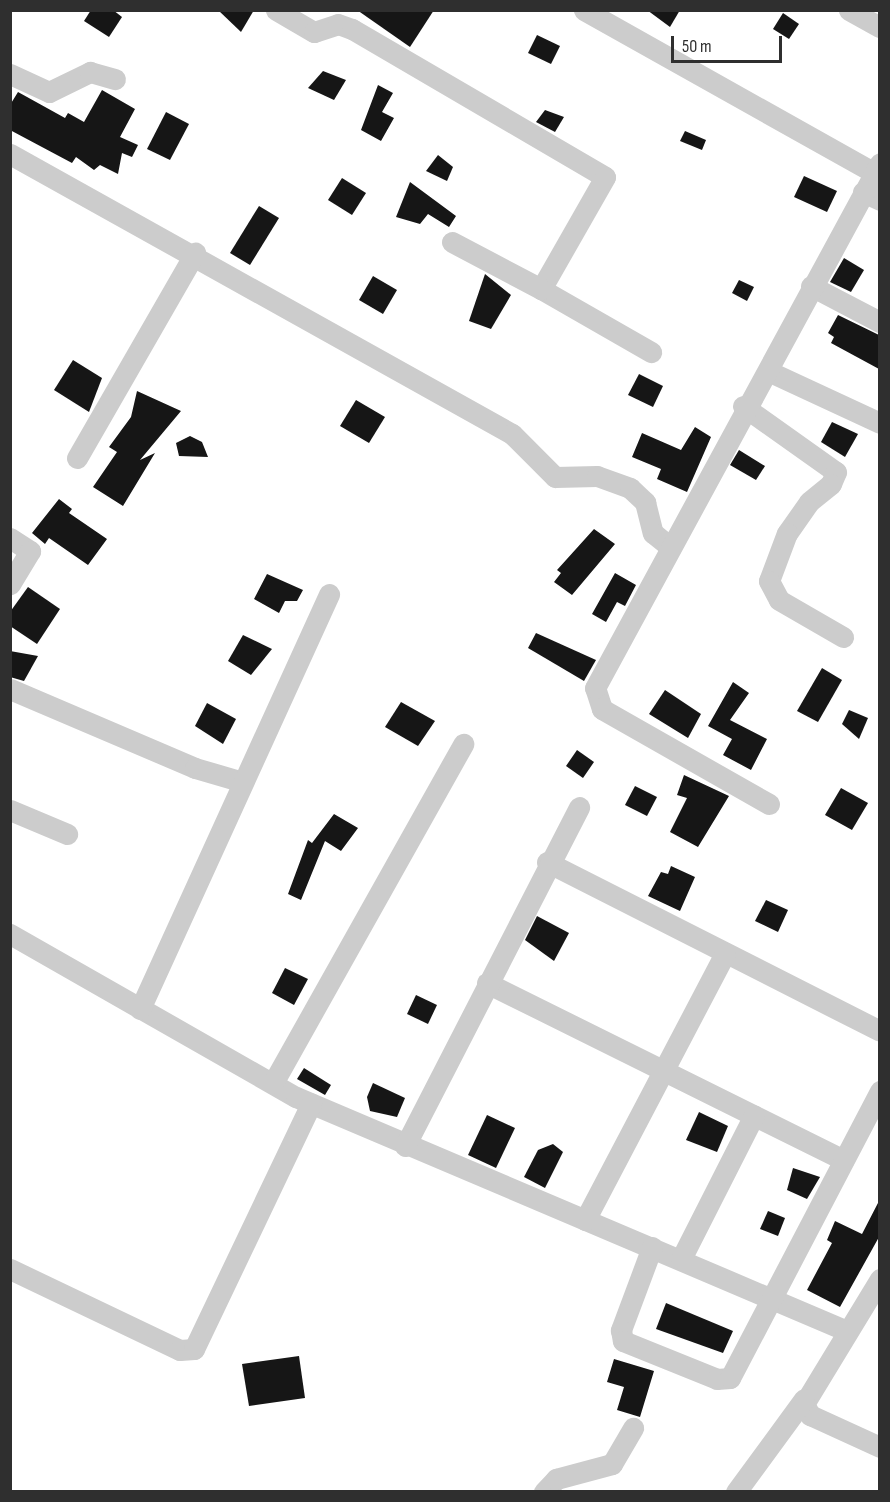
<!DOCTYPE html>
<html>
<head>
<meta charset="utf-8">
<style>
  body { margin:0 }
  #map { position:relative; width:890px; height:1502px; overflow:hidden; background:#fff; font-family:"Sofia Sans Condensed",sans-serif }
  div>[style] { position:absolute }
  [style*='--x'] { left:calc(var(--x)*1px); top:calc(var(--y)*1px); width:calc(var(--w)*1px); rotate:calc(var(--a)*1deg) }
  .building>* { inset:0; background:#161616 }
  .minor>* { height:21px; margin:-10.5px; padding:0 10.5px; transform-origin:10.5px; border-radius:10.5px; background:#ccc }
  span { translate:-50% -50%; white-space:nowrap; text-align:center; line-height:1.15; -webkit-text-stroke:6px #fff; paint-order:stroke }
  .frame { position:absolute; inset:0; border:12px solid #2f2f2f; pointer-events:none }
  .scale { position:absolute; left:671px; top:36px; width:111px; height:27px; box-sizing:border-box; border:3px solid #2f2f2f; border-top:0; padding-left:8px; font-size:18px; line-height:21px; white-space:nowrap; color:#2f2f2f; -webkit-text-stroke:4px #fff; paint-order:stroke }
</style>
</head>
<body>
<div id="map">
  <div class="building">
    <i style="clip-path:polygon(91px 10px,113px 10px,122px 17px,109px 37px,84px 21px)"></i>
    <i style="clip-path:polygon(218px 10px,254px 10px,241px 32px)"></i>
    <i style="clip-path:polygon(357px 10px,434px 10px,410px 47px)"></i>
    <i style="clip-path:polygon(647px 10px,680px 10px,670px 27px)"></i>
    <i style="clip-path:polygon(783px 13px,799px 24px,789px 39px,773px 29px)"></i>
    <i style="clip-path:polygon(537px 35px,560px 46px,551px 64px,528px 53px)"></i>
    <i style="clip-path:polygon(323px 71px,346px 80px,334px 100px,308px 88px)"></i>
    <i style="clip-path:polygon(378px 85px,393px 93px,382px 112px,394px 118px,381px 141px,361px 130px)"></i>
    <i style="clip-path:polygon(102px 90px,135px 109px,120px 137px,138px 145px,132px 157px,122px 153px,118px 174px,100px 165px,94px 170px,76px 157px,72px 163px,10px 130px,10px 105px,18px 92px,65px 118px,68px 113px,84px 122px)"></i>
    <i style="clip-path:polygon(545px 110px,564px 117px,555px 132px,536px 122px)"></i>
    <i style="clip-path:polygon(166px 112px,189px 124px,170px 160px,147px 149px)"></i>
    <i style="clip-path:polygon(685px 131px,706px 140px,702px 150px,680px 141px)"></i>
    <i style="clip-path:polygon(438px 155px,453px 167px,447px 181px,426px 171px)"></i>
    <i style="clip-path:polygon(804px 176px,837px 191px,827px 212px,794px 197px)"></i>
    <i style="clip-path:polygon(342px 178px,366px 193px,352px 215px,328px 200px)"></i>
    <i style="clip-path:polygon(410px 182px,456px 216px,449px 227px,428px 214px,420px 224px,396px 217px)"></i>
    <i style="clip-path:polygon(259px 206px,279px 218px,250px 265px,230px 253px)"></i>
    <i style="clip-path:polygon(844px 258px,864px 270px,851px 292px,830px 282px)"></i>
    <i style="clip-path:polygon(485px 274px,511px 295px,491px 329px,469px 321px)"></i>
    <i style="clip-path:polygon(373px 276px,397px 290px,383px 314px,359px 300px)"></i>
    <i style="clip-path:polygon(739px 280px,754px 287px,747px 301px,732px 293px)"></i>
    <i style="clip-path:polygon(838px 315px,879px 335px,879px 369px,831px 343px,834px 337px,828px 333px)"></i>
    <i style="clip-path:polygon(73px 360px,102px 378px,89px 412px,54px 390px)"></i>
    <i style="clip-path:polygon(639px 374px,663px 386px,653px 407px,628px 395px)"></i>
    <i style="clip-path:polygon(137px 391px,181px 411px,140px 460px,155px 453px,123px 506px,93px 487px,117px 452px,109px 447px,131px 417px)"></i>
    <i style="clip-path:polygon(356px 400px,385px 417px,369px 443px,340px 426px)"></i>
    <i style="clip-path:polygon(832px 422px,858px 434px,845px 457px,821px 442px)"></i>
    <i style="clip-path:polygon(695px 427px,711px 437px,687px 492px,657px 479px,661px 469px,632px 457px,642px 433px,681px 450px)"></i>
    <i style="clip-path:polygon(190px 436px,202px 442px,208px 457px,179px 456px,176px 443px)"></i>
    <i style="clip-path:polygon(739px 450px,765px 466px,756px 480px,730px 465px)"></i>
    <i style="clip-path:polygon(59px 499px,72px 509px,69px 513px,107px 539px,88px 565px,49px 538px,45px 544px,32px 533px)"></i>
    <i style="clip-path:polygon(594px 529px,615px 544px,572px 595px,554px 582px,561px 573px,557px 570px)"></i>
    <i style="clip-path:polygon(615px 573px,636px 585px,625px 606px,617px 602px,606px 622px,592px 614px)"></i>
    <i style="clip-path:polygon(267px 574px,303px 590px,297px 601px,285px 601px,279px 613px,254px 599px)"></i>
    <i style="clip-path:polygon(28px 587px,60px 609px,37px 644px,10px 626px,10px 612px)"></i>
    <i style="clip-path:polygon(536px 633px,596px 660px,584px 681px,528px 648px)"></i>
    <i style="clip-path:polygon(243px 635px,272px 649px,251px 675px,228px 661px)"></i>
    <i style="clip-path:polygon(10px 651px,38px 656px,24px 681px,10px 677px)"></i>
    <i style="clip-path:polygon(822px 668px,842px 680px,818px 722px,797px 711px)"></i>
    <i style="clip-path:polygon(733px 682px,749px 693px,730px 720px,767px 739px,751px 770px,723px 755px,732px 739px,708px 726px)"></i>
    <i style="clip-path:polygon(665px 690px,701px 714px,688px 738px,649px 714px)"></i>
    <i style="clip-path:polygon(401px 702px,435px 721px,418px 746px,385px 727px)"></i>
    <i style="clip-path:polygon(207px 703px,236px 719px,223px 744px,195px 726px)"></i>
    <i style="clip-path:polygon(849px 710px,868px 718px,859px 739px,842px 724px)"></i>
    <i style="clip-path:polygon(577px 750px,594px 762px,583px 778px,566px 766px)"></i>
    <i style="clip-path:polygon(684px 775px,729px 796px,698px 847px,670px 832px,687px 798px,677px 795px)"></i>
    <i style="clip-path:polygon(635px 786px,657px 797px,647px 816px,625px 805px)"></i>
    <i style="clip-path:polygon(841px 788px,868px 803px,852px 830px,825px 815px)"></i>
    <i style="clip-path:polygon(334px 814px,358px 828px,341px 851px,325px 841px,301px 900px,288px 894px,308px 840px,312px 843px)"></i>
    <i style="clip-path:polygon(671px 866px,695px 877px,680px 911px,648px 896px,661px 872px,668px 874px)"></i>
    <i style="clip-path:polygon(766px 900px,788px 910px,778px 932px,755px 921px)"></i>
    <i style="clip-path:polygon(537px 916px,569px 933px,554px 961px,525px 940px)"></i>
    <i style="clip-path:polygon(285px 968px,308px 979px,294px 1005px,272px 993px)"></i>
    <i style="clip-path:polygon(416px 995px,437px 1005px,428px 1024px,407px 1014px)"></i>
    <i style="clip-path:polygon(304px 1068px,331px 1085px,325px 1095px,297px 1079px)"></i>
    <i style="clip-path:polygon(373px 1083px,405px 1098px,397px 1117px,370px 1111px,367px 1097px)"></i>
    <i style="clip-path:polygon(699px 1112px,728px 1126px,717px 1152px,686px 1140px)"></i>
    <i style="clip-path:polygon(487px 1115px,515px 1128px,496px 1168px,468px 1155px)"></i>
    <i style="clip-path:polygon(553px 1144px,563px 1152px,545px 1188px,524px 1177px,538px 1150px)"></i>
    <i style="clip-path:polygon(793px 1168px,820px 1177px,807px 1199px,787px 1190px)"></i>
    <i style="clip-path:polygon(879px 1201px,879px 1237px,840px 1307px,807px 1290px,832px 1243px,827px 1240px,835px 1221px,862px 1234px)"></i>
    <i style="clip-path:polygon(768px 1211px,785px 1218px,778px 1236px,760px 1229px)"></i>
    <i style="clip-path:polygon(666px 1303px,733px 1331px,723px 1353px,656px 1329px)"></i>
    <i style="clip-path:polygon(299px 1356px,305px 1398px,249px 1406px,242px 1364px)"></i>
    <i style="clip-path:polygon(614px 1359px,654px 1371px,640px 1417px,617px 1410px,624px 1387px,607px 1382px)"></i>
  </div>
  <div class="minor">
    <i style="--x:276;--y:10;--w:44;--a:30.1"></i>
    <i style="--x:314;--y:32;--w:25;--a:-18"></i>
    <i style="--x:338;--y:24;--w:15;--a:20"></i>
    <i style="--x:352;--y:29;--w:293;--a:30.3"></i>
    <i style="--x:605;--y:177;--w:129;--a:119.7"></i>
    <i style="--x:541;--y:289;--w:127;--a:29.8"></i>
    <i style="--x:584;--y:10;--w:333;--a:29.3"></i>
    <i style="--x:849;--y:10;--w:35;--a:29"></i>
    <i style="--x:10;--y:74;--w:43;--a:24.8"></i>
    <i style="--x:49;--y:92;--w:46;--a:-26"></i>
    <i style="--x:90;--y:72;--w:26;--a:16"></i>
    <i style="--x:10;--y:154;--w:575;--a:29.15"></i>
    <i style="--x:512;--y:434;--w:61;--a:45"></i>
    <i style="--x:555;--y:477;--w:42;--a:-1.4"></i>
    <i style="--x:597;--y:476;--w:35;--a:20"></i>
    <i style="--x:630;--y:488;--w:21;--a:43"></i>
    <i style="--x:645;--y:502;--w:32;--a:76"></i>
    <i style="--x:653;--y:533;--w:22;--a:39"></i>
    <i style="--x:863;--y:192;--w:19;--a:25"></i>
    <i style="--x:452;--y:242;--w:101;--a:27.8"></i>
    <i style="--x:811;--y:286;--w:78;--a:27.6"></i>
    <i style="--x:768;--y:371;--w:123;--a:24.9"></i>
    <i style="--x:743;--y:406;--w:114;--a:35.4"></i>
    <i style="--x:836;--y:472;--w:13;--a:113"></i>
    <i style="--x:831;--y:484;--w:28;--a:141"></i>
    <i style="--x:809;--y:502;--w:38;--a:125"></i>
    <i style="--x:787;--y:533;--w:51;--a:110.6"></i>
    <i style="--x:769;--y:581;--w:21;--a:62"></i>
    <i style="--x:779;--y:600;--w:74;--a:30"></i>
    <i style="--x:77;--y:458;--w:237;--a:-60.1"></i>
    <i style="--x:10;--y:538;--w:24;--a:33"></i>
    <i style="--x:30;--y:551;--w:39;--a:121"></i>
    <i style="--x:10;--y:689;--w:201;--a:23.1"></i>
    <i style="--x:195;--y:768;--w:50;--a:16.3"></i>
    <i style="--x:769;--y:804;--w:192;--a:-150.4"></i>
    <i style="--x:602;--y:709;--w:22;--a:-108"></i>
    <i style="--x:595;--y:688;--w:597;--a:-61.5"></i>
    <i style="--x:10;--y:810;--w:62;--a:22.8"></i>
    <i style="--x:547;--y:862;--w:373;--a:26.9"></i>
    <i style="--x:10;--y:934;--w:329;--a:29.7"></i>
    <i style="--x:296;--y:1097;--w:599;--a:23.01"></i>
    <i style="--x:487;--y:983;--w:398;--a:26.4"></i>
    <i style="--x:140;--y:1009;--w:456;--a:-65.5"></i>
    <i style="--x:273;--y:1083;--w:389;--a:-60.7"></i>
    <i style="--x:405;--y:1146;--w:381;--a:-62.8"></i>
    <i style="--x:585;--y:1220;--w:301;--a:-62.3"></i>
    <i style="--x:652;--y:1247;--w:89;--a:110.5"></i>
    <i style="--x:621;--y:1330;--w:11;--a:80"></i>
    <i style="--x:623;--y:1341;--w:101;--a:22"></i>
    <i style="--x:717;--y:1379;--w:13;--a:-4"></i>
    <i style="--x:730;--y:1378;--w:324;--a:-62.4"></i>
    <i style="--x:681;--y:1259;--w:161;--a:-63.1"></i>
    <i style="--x:10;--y:1269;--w:188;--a:25.5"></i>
    <i style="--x:180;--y:1350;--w:14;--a:-4"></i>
    <i style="--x:194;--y:1349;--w:272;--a:-64.5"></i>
    <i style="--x:880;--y:1279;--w:146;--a:121.3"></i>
    <i style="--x:804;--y:1404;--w:13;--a:61"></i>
    <i style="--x:810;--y:1415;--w:77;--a:24.6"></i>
    <i style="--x:544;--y:1492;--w:18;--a:-47"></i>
    <i style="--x:556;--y:1479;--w:58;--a:-15"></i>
    <i style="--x:612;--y:1464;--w:42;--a:-59.7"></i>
    <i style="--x:736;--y:1492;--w:115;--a:-53.8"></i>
  </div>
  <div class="frame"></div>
  <div class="scale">50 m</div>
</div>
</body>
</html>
